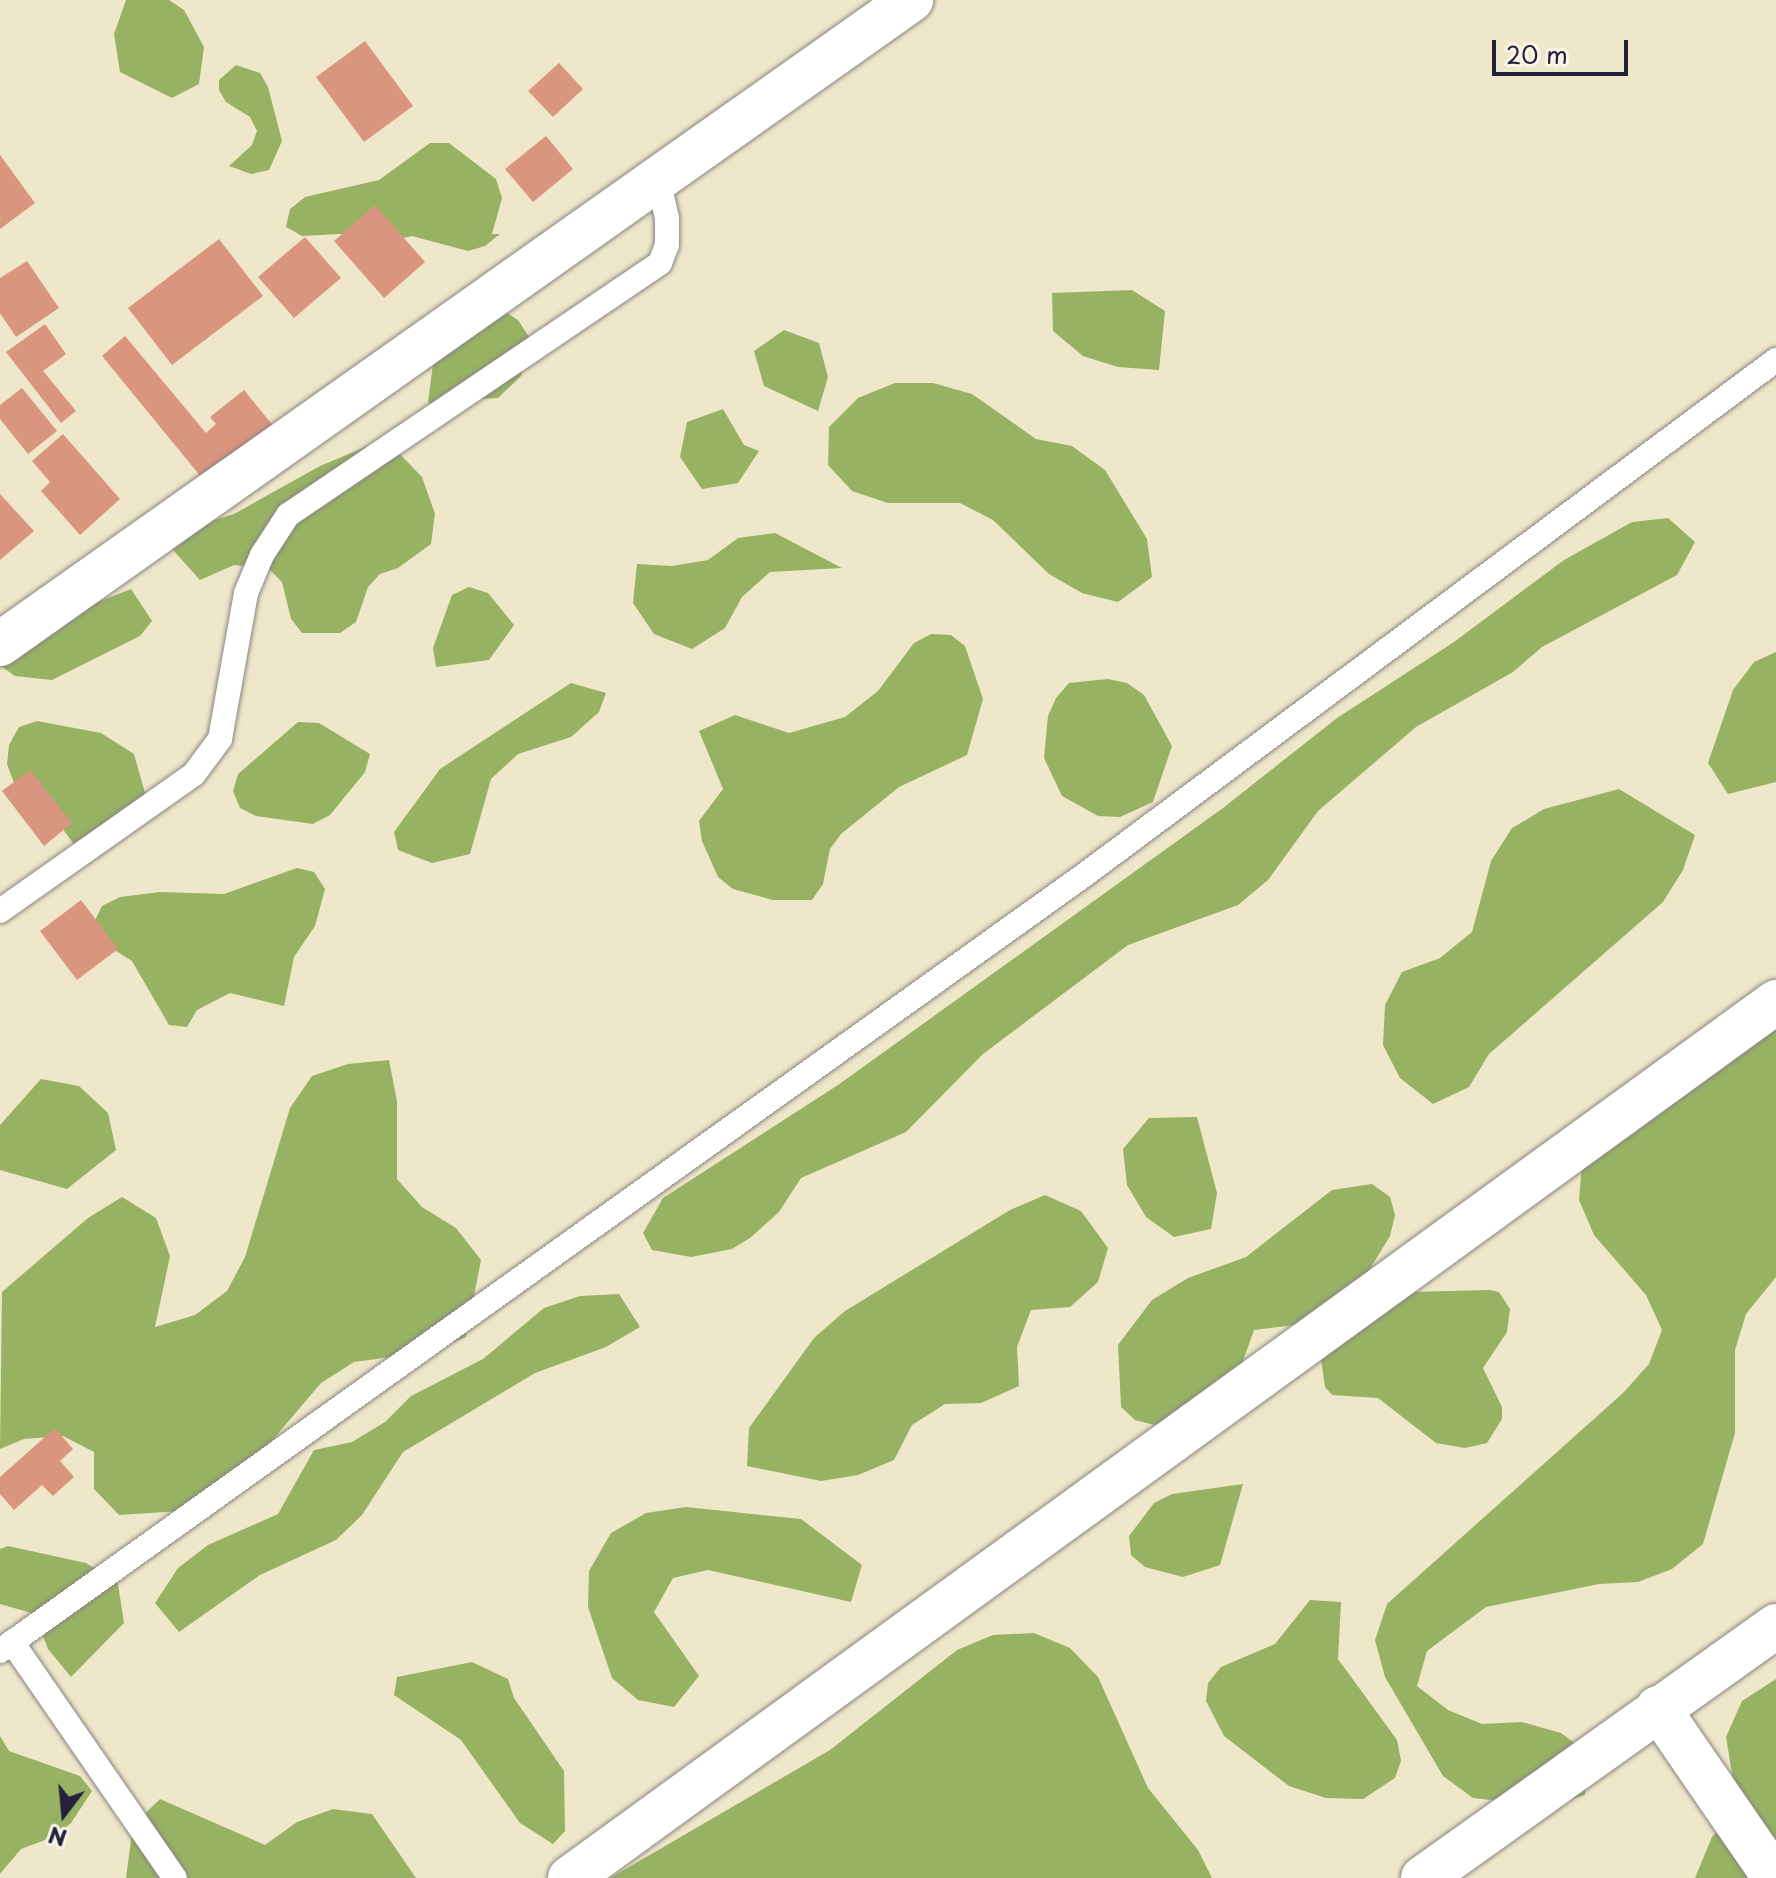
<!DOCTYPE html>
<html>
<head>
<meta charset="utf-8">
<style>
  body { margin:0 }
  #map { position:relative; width:1776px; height:1878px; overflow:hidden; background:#efe7c9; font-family:"Playpen Sans",sans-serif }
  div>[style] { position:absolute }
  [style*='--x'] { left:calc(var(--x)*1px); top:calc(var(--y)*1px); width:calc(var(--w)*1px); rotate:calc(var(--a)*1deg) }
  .forest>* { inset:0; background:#98b264 }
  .building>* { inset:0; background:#da957e }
  .roads { filter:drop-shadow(0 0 2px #888482) drop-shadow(0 0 2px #888482) }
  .service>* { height:24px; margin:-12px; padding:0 12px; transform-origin:12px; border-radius:12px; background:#fff }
  .minor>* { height:44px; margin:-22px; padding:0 22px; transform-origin:22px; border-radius:22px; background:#fff }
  span { translate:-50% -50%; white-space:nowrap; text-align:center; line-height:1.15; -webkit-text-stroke:8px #fcf5e5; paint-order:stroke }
  .north { position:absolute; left:24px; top:1774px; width:80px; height:80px; -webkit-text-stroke:6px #fcf5e5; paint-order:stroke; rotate:196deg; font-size:22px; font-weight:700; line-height:32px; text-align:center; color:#22223b }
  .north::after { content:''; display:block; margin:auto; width:28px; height:36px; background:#22223b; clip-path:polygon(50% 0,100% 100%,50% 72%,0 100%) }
  .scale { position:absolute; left:1492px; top:40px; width:136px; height:36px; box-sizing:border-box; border:4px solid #22223b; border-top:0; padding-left:10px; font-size:24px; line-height:28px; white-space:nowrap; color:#22223b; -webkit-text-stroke:6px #fcf5e5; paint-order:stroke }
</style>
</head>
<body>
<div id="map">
  <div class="forest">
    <i style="clip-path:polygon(126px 0,169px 0,184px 10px,204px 47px,199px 84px,172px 98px,120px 72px,114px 34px)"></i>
    <i style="clip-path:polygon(236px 65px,260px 73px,268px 87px,282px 141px,269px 170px,251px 174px,229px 166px,252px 145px,257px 131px,250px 117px,226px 102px,219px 90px,219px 80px)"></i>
    <i style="clip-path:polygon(430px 143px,449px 143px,496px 179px,502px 198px,492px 234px,500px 234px,485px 246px,468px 251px,412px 236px,394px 240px,357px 233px,302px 236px,286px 227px,290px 209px,305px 197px,379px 180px)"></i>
    <i style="clip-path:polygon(1132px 290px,1165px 311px,1159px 370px,1118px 367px,1083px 356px,1053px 331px,1052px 293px)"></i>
    <i style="clip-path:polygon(501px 309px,518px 320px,529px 337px,521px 376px,498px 398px,479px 399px,442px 415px,428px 402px,435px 349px)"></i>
    <i style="clip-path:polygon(784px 330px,819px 343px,828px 377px,818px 411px,764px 386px,754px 351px)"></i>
    <i style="clip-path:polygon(895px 383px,933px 383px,972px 394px,1036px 439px,1072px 446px,1105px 470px,1147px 539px,1152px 577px,1118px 602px,1082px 593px,1049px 574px,993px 520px,960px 503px,888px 503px,852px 491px,828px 465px,829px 427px,858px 398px)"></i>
    <i style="clip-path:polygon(723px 409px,744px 445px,759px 451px,738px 483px,702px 489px,680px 457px,687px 422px)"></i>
    <i style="clip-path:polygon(375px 443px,393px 447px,422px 477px,435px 514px,431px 544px,398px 568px,380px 574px,368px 587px,356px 622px,340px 633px,302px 633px,291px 619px,282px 582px,269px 569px,234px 565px,200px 580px,173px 550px,178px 531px,234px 514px,320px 466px)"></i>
    <i style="clip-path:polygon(1668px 518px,1695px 542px,1677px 575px,1542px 647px,1513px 672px,1416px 727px,1318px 811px,1268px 880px,1238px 905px,1128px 945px,983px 1054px,906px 1132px,801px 1178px,779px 1212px,750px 1238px,732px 1249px,691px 1257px,652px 1250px,643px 1233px,663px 1198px,838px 1085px,1223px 808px,1337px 718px,1454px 642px,1564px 560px,1632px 522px)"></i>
    <i style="clip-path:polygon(775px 533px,842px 568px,770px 572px,742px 597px,725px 628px,692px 649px,654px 634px,633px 603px,637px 564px,672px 566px,708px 560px,738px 538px)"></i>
    <i style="clip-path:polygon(469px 587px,488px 593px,514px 625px,489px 660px,436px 667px,433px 648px,452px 595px)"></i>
    <i style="clip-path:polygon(131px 589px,152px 621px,140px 636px,52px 680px,15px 676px,1px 666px,59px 617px)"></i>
    <i style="clip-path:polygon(931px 634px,951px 635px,965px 646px,983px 699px,967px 755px,899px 787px,841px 834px,830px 849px,823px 884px,812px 900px,773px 900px,733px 889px,718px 877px,702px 841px,699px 821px,723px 789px,699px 731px,735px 715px,789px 733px,845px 717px,878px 691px,914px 643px)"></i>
    <i style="clip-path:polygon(1776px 652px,1776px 782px,1728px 794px,1708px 763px,1733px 690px,1754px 662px)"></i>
    <i style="clip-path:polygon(1108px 679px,1127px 683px,1144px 695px,1172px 746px,1153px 802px,1120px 817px,1098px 816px,1062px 796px,1044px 758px,1048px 716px,1056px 698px,1069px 683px)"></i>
    <i style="clip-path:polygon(571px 683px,606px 693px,599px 712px,571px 737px,518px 754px,491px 779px,470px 854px,432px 863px,398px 850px,394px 832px,440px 769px)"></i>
    <i style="clip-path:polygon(37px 721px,101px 733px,134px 754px,145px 793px,142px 813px,78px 850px,57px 821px,14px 783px,7px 764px,9px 745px,19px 727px)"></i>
    <i style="clip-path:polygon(298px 722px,319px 723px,370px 754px,365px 772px,330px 815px,313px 824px,256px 816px,240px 808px,233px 791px,238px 774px)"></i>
    <i style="clip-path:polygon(1619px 789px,1695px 835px,1683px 870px,1663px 902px,1489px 1054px,1469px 1087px,1433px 1104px,1400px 1078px,1383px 1045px,1385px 1005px,1402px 972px,1440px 958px,1472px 932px,1491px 861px,1512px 828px,1544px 809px)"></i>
    <i style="clip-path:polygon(297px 868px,314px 872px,325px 889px,315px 926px,294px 957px,284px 1006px,230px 993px,197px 1010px,187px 1027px,169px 1025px,132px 961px,100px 941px,93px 924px,102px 906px,120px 897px,160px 892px,224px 894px)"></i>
    <i style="clip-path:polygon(1776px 1018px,1776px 1277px,1746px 1314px,1735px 1350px,1735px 1433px,1703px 1544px,1672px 1569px,1638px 1582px,1599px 1584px,1486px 1607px,1427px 1651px,1417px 1686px,1448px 1710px,1482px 1724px,1522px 1722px,1561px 1733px,1591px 1755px,1585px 1795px,1547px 1806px,1473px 1798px,1443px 1776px,1385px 1677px,1375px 1640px,1387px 1604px,1623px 1393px,1649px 1364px,1662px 1330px,1646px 1295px,1594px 1235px,1579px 1200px,1582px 1163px)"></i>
    <i style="clip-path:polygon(389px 1060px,397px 1101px,397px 1179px,422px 1207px,456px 1228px,481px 1260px,466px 1337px,429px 1352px,354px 1362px,321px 1383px,270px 1443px,197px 1510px,119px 1515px,94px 1489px,94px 1452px,63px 1436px,24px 1439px,0 1449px,2px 1292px,88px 1218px,122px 1197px,156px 1218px,170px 1256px,155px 1327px,195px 1315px,227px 1291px,245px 1257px,290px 1108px,312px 1076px,348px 1064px)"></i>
    <i style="clip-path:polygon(41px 1079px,79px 1086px,108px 1113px,116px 1150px,67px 1189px,0 1170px,0 1125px)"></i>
    <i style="clip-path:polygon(1197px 1117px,1217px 1193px,1211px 1229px,1174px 1237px,1146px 1217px,1127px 1185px,1123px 1149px,1149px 1118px)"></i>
    <i style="clip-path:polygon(1372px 1184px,1390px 1197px,1395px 1215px,1390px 1236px,1365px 1277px,1311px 1323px,1254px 1330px,1233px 1389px,1170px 1429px,1135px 1420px,1121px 1407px,1118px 1345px,1152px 1300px,1188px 1278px,1246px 1257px,1332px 1190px)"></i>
    <i style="clip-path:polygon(1045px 1195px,1081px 1211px,1108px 1248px,1098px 1282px,1070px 1307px,1031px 1310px,1017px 1347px,1019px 1386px,981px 1403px,945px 1404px,912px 1425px,894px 1460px,858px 1475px,821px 1481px,747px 1466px,749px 1428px,814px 1338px,845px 1311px,1010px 1210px)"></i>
    <i style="clip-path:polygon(1490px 1290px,1499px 1292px,1510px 1309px,1507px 1332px,1483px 1368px,1502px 1407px,1502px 1419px,1487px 1443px,1465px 1448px,1436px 1443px,1378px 1398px,1332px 1395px,1325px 1387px,1321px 1360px,1408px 1292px)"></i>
    <i style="clip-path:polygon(619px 1294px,640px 1327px,606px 1347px,535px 1373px,403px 1452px,362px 1515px,336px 1540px,260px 1575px,179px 1632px,155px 1603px,178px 1568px,208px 1545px,278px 1514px,314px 1450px,352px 1442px,385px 1422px,411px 1396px,483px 1359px,544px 1308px,580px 1296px)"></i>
    <i style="clip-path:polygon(1243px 1484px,1220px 1565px,1183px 1577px,1145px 1567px,1131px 1555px,1129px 1536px,1154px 1503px,1172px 1494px)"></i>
    <i style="clip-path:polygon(686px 1507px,801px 1519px,862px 1565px,851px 1602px,708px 1570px,673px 1578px,654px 1612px,699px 1676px,674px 1707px,638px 1700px,612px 1678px,588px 1607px,589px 1571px,611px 1533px,646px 1513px)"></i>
    <i style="clip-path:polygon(8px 1546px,86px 1563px,118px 1584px,124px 1623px,71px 1677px,48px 1649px,35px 1614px,0 1604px,0 1549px)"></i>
    <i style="clip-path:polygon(1310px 1600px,1341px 1602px,1338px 1659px,1397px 1740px,1401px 1761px,1395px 1778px,1363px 1799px,1326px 1798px,1289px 1786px,1224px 1736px,1206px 1701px,1208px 1683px,1221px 1667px,1275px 1644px)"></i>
    <i style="clip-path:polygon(1034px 1633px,1070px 1648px,1098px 1677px,1148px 1788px,1198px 1850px,1212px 1878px,610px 1878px,830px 1750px,957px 1650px,993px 1635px)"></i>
    <i style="clip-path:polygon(472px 1662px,508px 1679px,514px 1698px,564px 1771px,565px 1831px,553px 1844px,520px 1823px,461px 1740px,394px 1695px,397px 1677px)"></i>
    <i style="clip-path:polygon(1776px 1679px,1776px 1878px,1695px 1878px,1712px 1837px,1738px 1810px,1726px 1737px,1742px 1701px)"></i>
    <i style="clip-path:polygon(0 1736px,9px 1751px,80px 1776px,92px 1791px,71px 1823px,56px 1836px,21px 1849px,0 1874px)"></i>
    <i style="clip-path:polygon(160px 1799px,265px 1845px,297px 1822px,333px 1809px,372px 1814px,416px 1878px,126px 1878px,133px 1825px)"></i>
  </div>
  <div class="building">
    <i style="clip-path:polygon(365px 41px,413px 106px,364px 142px,316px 77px)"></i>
    <i style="clip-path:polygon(559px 63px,583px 89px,553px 117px,528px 91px)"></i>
    <i style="clip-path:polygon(546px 136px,573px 169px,533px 202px,505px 169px)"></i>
    <i style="clip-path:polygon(0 155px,35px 203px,0 229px)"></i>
    <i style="clip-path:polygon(375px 205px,425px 262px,384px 298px,334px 241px)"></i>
    <i style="clip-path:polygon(305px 237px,341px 278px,294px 318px,258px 277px)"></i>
    <i style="clip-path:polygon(219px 239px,263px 296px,172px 365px,128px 308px)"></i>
    <i style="clip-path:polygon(27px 261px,59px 308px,16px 337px,0 313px,0 278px)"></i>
    <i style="clip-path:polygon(45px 324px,66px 354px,43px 371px,76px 411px,61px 423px,6px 352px)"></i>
    <i style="clip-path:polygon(125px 336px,206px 433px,216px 424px,210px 417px,244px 390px,275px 428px,206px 483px,102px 356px)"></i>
    <i style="clip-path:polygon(22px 388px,57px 431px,28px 454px,0 419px,0 405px)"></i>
    <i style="clip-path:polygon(63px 434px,120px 499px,80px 535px,41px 491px,50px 482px,32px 461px)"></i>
    <i style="clip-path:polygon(0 494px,34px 531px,0 560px)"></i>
    <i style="clip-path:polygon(30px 770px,72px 823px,44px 846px,2px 791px)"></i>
    <i style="clip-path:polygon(81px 900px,118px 949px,77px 980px,40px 931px)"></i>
    <i style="clip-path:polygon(55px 1428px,73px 1449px,60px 1461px,74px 1477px,53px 1496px,42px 1485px,14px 1510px,0 1494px,0 1477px)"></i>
  </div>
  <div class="roads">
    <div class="service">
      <i style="--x:0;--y:911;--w:237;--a:-35.2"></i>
      <i style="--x:194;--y:774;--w:44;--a:-53.4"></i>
      <i style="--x:220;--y:739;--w:148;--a:-79.9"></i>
      <i style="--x:246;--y:593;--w:41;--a:-67.2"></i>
      <i style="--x:262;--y:555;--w:48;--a:-57"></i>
      <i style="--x:288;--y:515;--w:449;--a:-34.1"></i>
      <i style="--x:660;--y:263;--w:19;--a:-69"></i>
      <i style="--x:667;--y:245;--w:27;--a:-90"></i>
      <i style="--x:667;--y:218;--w:40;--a:-103"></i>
      <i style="--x:12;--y:1642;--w:287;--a:55.4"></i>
      <i style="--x:0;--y:1651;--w:1337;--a:-35.59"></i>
      <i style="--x:1087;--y:873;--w:859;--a:-36.67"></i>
    </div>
    <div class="minor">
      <i style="--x:0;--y:644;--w:1116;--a:-35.26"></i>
      <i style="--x:1658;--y:1708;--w:206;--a:55.5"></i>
      <i style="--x:570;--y:1878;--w:1491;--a:-35.99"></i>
      <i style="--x:1423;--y:1878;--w:434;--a:-35.5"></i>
    </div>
  </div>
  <div class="north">N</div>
  <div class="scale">20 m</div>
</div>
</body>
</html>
